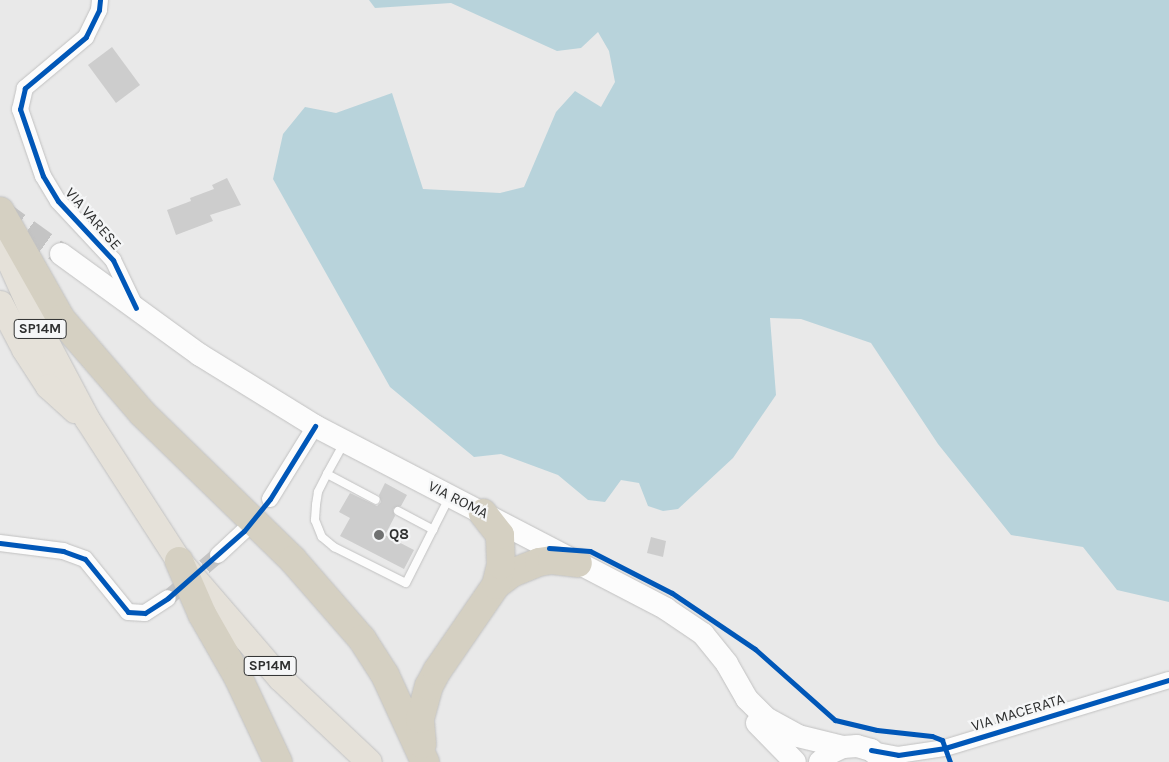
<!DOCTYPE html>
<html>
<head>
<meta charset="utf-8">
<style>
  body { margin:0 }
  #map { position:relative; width:1169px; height:762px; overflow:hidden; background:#e9e9e9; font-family:Karla,sans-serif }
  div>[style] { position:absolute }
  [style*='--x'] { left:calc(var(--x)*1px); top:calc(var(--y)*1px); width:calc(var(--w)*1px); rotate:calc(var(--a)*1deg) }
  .water>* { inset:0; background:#b8d3db }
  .building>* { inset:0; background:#cdcdcd }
  .street-tunnel>* { height:16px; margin-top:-8px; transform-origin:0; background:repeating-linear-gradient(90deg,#c4c4c4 0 16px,transparent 0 24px) }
  .secondary-tunnel>* { height:22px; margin-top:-11px; transform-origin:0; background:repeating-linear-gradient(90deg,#c4c4c4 0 22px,transparent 0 33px) }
  .roads { filter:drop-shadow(0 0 1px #c1c1c1) drop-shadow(0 0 1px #c1c1c1) }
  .lane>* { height:8px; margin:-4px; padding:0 4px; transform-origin:4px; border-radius:4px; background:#fcfcfc }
  .street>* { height:16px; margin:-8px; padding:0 8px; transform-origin:8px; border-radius:8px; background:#fcfcfc }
  .secondary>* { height:22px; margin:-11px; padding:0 11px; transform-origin:11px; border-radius:11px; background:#fcfcfc }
  .primary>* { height:25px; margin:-12.5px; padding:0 12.5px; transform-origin:12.5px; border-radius:12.5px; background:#e5e1d9 }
  .highway>* { height:28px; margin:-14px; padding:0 14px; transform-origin:14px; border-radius:14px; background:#d5d0c2 }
  .cycleway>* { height:5px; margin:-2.5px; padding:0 2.5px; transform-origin:2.5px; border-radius:2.5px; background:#0057b8 }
  .dots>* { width:14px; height:14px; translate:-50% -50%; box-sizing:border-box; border:2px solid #f5f6f7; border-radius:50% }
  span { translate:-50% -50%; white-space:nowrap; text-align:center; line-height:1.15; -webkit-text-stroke:4.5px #f5f6f7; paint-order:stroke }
  .shield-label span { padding:1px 4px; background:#f5f6f7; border:1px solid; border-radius:4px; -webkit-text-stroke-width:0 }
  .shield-label { font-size:14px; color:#2f3030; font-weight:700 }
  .street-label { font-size:15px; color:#2f3030 }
  .poi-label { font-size:15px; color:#2f3030; font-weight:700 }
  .left { translate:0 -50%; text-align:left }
</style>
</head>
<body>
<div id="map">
  <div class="water">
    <i style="clip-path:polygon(369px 0,1169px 0,1169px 602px,1117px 590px,1083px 547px,1011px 535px,938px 444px,871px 343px,801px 319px,770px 318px,776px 395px,733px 458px,678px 509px,663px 511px,648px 506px,639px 483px,621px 480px,605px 502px,588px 500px,558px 475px,501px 454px,474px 457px,390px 387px,273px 179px,283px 134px,305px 107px,336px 113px,392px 93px,423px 189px,500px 193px,524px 187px,556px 112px,575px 91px,601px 107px,615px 82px,609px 51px,598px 32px,581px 48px,557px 51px,451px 3px,375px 8px)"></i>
  </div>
  <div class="building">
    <i style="clip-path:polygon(112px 47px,140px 85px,116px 103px,88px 65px)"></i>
    <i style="clip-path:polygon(227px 178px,241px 205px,210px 215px,213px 221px,176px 235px,167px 210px,191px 201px,190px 198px,214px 189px,212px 185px)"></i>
    <i style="clip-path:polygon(385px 483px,407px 495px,401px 506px,393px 509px,395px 516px,385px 535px,414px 550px,404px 569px,340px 536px,350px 518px,339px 512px,350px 493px,377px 506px,381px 502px,379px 495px)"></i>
    <i style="clip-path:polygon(651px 537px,666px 541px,663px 557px,647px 553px)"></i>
  </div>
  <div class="street-tunnel">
    <i style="--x:168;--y:598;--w:66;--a:-40.7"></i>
  </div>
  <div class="secondary-tunnel">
    <i style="--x:1;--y:211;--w:74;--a:35.6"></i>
  </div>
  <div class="roads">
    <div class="lane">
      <i style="--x:344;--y:443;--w:35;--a:119"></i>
      <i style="--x:327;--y:474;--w:55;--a:28"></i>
      <i style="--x:327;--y:474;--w:20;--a:117"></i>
      <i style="--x:318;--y:492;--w:13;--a:99"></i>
      <i style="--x:316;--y:505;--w:15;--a:94"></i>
      <i style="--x:315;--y:520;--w:18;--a:68"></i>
      <i style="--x:322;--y:537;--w:16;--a:40"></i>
      <i style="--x:334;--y:547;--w:80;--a:26.6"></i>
      <i style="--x:406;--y:583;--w:95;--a:-63.2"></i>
      <i style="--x:398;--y:511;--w:40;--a:28"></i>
    </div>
    <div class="street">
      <i style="--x:100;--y:0;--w:10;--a:96"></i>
      <i style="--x:99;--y:10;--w:30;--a:116"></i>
      <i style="--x:86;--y:37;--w:80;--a:140.1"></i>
      <i style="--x:25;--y:88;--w:22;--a:103"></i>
      <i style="--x:20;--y:109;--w:71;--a:71.1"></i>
      <i style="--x:43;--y:176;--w:29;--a:59"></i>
      <i style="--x:58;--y:201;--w:81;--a:47"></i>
      <i style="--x:113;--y:260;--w:51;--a:64.4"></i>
      <i style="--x:270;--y:499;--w:86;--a:-58.3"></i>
      <i style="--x:0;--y:543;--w:64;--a:7.2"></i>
      <i style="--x:63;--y:551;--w:23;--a:20"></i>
      <i style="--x:85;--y:559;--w:68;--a:50.9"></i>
      <i style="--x:128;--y:612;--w:17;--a:3"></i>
      <i style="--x:145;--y:613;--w:27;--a:-33"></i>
      <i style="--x:218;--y:555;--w:35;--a:-43"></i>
      <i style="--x:872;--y:750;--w:26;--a:11"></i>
      <i style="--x:898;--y:755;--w:48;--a:-8.5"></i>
      <i style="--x:945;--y:748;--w:234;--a:-16.9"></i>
    </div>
    <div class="secondary">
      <i style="--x:61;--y:254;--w:172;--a:36"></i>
      <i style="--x:200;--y:355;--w:135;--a:31.7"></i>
      <i style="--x:315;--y:426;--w:396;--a:27.5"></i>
      <i style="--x:666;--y:609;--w:45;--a:34"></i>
      <i style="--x:703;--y:634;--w:38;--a:51"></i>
      <i style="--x:727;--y:664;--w:40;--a:60.3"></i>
      <i style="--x:747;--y:699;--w:27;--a:45"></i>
      <i style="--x:766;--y:718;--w:37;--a:29"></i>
      <i style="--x:798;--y:736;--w:46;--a:13.7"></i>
      <i style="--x:757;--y:723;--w:54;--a:45.7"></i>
      <i style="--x:820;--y:762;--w:13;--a:-42"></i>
      <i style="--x:830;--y:753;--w:14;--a:-25"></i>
      <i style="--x:843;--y:747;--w:14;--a:-4"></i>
      <i style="--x:857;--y:746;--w:15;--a:16"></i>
      <i style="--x:871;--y:750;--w:18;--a:41"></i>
    </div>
    <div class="primary">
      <i style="--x:0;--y:234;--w:33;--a:70"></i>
      <i style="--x:11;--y:265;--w:76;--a:65.8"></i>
      <i style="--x:42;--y:334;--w:96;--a:62.1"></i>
      <i style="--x:87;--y:419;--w:169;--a:57.1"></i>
      <i style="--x:179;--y:561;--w:155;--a:49.2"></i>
      <i style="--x:280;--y:678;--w:122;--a:43.3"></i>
      <i style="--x:0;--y:303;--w:52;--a:62.4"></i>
      <i style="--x:24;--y:349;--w:44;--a:57"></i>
      <i style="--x:48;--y:386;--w:36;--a:42"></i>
    </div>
    <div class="highway">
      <i style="--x:0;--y:211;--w:124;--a:60.5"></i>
      <i style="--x:61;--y:319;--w:124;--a:49.2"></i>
      <i style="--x:142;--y:413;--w:211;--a:44.2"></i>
      <i style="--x:293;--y:560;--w:105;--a:48.9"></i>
      <i style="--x:362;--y:639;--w:43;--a:57.4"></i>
      <i style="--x:385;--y:675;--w:96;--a:65.3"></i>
      <i style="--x:179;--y:561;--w:58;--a:66.5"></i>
      <i style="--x:202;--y:614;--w:73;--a:60.3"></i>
      <i style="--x:238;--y:677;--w:94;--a:64.8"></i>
      <i style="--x:496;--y:585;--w:20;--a:-37"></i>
      <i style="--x:512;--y:573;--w:29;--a:-22"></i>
      <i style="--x:539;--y:562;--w:13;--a:-9"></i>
      <i style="--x:552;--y:560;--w:26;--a:7"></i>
      <i style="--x:422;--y:744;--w:25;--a:-95"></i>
      <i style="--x:420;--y:719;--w:34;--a:-75"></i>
      <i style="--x:429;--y:686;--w:17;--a:-62"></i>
      <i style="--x:437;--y:671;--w:104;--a:-55.5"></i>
      <i style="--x:496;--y:585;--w:21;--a:-76"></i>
      <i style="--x:501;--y:565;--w:30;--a:-92"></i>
      <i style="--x:500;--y:535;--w:28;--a:-128"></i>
    </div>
  </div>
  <div class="cycleway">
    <i style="--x:100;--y:0;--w:10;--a:96"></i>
    <i style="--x:99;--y:10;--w:30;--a:116"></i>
    <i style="--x:86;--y:37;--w:80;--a:140.1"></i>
    <i style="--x:25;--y:88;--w:22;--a:103"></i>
    <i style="--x:20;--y:109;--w:71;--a:71.1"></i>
    <i style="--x:43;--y:176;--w:29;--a:59"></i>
    <i style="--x:58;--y:201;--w:81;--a:47"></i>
    <i style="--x:113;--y:260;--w:53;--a:64.4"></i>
    <i style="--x:0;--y:543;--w:64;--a:7.2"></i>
    <i style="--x:63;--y:551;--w:23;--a:20"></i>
    <i style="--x:85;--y:559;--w:68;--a:50.9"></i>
    <i style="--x:128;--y:612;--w:17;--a:3"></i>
    <i style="--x:145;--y:613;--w:27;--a:-33"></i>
    <i style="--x:168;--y:598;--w:101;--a:-41.4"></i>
    <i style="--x:244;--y:531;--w:41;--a:-50.9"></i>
    <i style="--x:270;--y:499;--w:86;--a:-58.3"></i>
    <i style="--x:549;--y:548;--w:41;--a:4.2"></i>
    <i style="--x:590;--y:551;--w:92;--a:27.1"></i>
    <i style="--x:672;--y:593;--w:100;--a:34"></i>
    <i style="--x:755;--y:649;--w:107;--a:41.6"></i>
    <i style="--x:835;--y:720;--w:43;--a:13.4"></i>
    <i style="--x:877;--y:730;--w:55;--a:6.2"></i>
    <i style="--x:932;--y:736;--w:11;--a:22"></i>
    <i style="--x:942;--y:740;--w:23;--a:70"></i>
    <i style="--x:871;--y:750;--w:27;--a:10"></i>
    <i style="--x:898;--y:755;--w:48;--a:-8.5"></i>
    <i style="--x:945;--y:748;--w:234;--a:-16.9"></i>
  </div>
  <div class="dots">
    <i style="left:379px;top:535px;background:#707171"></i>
  </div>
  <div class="shield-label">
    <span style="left:40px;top:329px">SP14M</span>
    <span style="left:270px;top:666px">SP14M</span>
  </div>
  <div class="street-label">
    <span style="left:93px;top:219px;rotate:49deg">VIA VARESE</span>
    <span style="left:458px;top:500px;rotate:27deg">VIA ROMA</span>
    <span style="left:1018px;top:713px;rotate:-17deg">VIA MACERATA</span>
  </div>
  <div class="poi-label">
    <span class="left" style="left:389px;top:535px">Q8</span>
  </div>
</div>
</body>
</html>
